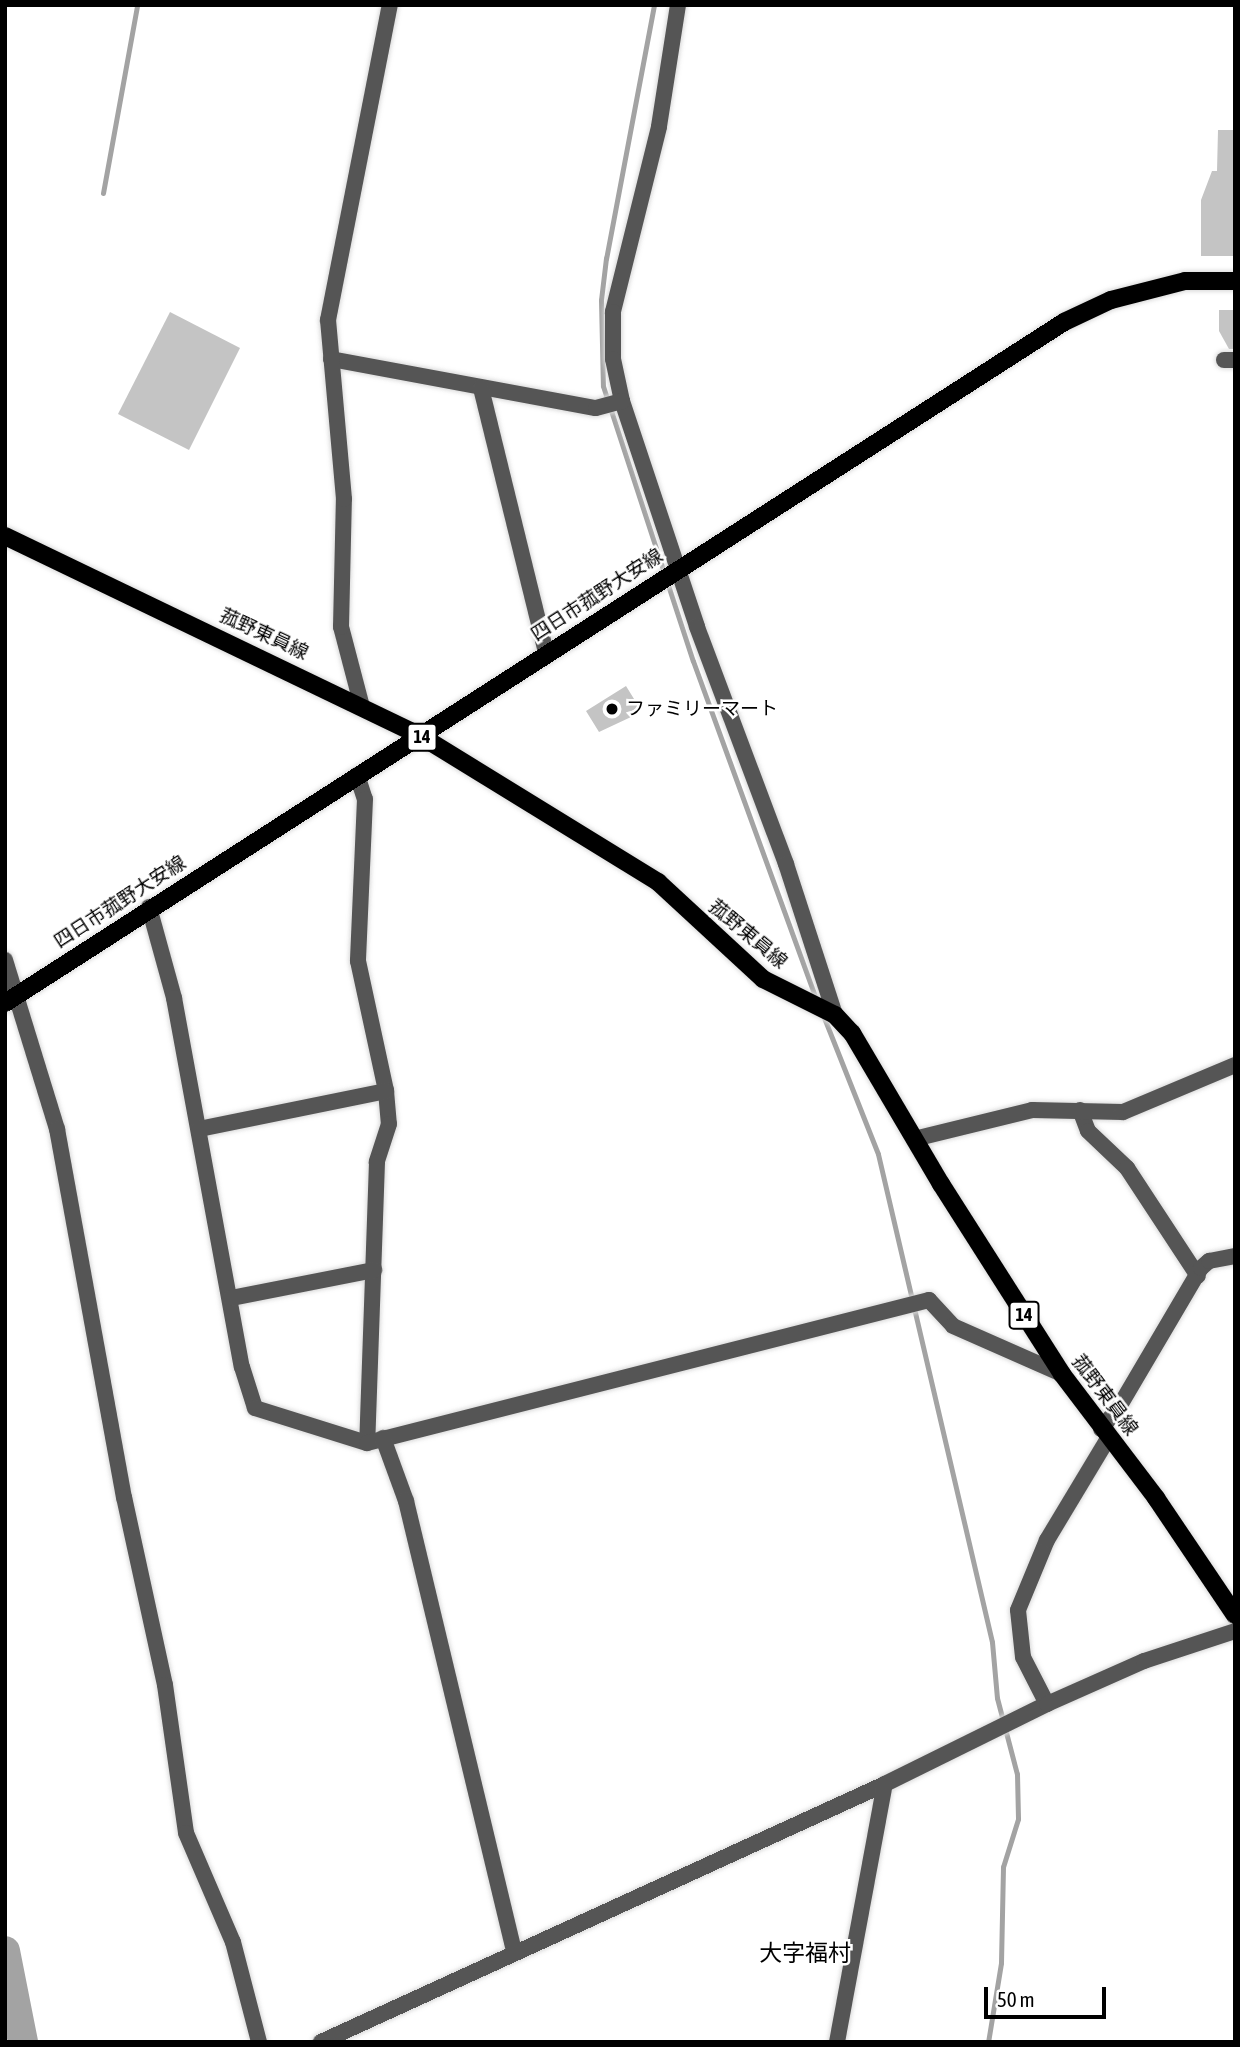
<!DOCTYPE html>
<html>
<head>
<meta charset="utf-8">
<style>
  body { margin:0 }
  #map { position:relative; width:1240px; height:2047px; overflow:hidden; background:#fff; font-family:"Asap Condensed","Noto Sans JP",sans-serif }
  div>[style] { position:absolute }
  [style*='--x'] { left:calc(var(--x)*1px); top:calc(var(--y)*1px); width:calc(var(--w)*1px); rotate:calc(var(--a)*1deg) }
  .stream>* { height:5px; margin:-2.5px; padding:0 2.5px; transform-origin:2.5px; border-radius:2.5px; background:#a3a3a3 }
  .river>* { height:30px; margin:-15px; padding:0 15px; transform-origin:15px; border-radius:15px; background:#a3a3a3 }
  .building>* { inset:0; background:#c4c4c4 }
  .roads { filter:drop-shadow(0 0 2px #dbdbdb) drop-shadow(0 0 2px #dbdbdb) }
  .minor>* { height:16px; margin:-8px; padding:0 8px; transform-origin:8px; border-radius:8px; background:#555 }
  .major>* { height:18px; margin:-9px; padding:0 9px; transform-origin:9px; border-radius:9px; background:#000 }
  .dots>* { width:19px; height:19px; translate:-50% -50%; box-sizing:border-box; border:4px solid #fff; border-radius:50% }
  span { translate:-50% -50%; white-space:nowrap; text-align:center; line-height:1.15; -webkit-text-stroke:5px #fff; paint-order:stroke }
  .shield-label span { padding:2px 5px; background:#fff; border:2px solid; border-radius:5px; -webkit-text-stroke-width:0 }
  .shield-label { font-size:18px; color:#000; font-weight:700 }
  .street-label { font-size:19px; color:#000 }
  .poi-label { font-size:19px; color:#000 }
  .left { translate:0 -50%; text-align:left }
  .quarter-label { font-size:23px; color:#000 }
  .frame { position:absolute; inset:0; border:7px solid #000; pointer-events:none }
  .scale { position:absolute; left:984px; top:1987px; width:122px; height:32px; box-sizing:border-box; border:4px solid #000; border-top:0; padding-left:9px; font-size:21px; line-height:24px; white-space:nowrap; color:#000; -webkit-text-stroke:5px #fff; paint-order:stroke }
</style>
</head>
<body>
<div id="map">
  <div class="stream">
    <i style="--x:654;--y:5;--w:258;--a:100.7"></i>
    <i style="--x:606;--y:258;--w:42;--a:96.8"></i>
    <i style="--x:601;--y:300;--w:86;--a:88.7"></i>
    <i style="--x:603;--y:386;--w:289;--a:71.9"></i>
    <i style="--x:693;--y:661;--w:360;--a:70"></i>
    <i style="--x:103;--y:193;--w:191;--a:-79.7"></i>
    <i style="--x:823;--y:1015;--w:149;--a:68.4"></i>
    <i style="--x:878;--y:1154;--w:501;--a:76.85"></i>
    <i style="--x:992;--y:1642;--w:56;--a:84.9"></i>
    <i style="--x:997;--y:1698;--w:79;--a:75.3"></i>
    <i style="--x:1017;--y:1774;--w:45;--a:88.7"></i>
    <i style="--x:1018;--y:1819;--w:50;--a:107.4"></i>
    <i style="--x:1003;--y:1867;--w:96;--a:91.2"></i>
    <i style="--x:1001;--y:1963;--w:80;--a:99.3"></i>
  </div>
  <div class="river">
    <i style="--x:5;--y:1951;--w:93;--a:78.8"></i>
  </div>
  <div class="building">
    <i style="clip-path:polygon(1218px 130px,1235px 130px,1235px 256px,1201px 256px,1201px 200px,1212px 171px,1217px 171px)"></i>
    <i style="clip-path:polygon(1219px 310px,1235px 310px,1235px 349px,1229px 349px,1219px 331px)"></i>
    <i style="clip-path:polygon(170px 312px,240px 348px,189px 450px,118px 414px)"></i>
    <i style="clip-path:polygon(626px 686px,639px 707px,628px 713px,631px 717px,599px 732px,586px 711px)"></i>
  </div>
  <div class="roads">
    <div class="minor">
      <i style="--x:678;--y:5;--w:123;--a:98.9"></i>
      <i style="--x:659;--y:127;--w:191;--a:104"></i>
      <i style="--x:613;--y:312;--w:47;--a:90"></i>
      <i style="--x:613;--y:359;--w:43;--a:77.9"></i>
      <i style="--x:622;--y:401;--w:238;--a:71.6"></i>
      <i style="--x:697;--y:627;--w:253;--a:69.4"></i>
      <i style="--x:786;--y:864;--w:159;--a:72"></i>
      <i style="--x:331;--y:359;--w:269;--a:10.5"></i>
      <i style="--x:596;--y:408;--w:27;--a:-15"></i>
      <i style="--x:1224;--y:360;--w:11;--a:0"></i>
      <i style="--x:481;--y:388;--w:273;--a:76.2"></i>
      <i style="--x:361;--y:703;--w:79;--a:-104.7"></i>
      <i style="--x:341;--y:627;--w:128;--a:-88.7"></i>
      <i style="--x:344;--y:499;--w:180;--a:-95.1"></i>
      <i style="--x:328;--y:320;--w:321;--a:-78.9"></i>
      <i style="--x:357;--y:775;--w:25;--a:72"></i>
      <i style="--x:365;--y:799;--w:162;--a:92.5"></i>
      <i style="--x:358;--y:961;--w:133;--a:77.8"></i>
      <i style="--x:386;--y:1091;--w:33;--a:85"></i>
      <i style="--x:389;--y:1124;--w:40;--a:108"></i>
      <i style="--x:377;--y:1162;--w:281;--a:92"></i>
      <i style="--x:149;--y:907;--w:94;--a:74.6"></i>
      <i style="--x:174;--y:998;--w:375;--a:79.6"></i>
      <i style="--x:242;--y:1367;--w:43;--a:72.4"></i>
      <i style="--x:255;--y:1408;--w:117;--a:17.4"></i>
      <i style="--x:367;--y:1443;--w:580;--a:-14.28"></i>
      <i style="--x:929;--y:1300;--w:35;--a:47"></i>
      <i style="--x:953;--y:1326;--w:119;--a:23.8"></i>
      <i style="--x:5;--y:960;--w:177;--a:72.9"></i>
      <i style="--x:57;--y:1129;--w:374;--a:79.7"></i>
      <i style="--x:124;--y:1497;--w:192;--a:77.7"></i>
      <i style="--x:165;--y:1685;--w:149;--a:81.9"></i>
      <i style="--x:186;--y:1833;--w:119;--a:66.7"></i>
      <i style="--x:233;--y:1942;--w:103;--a:75.4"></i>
      <i style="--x:1080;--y:1110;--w:22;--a:69"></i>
      <i style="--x:1088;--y:1131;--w:54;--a:43.5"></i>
      <i style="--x:1127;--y:1168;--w:129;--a:56.7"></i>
      <i style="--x:199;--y:1129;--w:191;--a:-11.5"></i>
      <i style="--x:914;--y:1139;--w:122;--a:-13.8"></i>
      <i style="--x:1032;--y:1110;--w:91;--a:1.3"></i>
      <i style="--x:1123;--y:1112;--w:121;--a:-22.8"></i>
      <i style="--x:231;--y:1298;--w:146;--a:-11.1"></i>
      <i style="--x:1101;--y:1429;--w:28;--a:-51"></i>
      <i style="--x:1119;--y:1407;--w:161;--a:-59.5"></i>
      <i style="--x:1201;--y:1268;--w:11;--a:-41"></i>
      <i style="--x:1209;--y:1261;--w:26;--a:-11"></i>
      <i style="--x:383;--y:1438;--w:67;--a:69.9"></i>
      <i style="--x:406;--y:1501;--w:462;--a:76.5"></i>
      <i style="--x:1047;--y:1704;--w:53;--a:-117.1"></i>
      <i style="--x:1023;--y:1657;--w:47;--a:-96.1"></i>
      <i style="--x:1018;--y:1610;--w:76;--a:-67.5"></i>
      <i style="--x:1047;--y:1540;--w:120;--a:-59"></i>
      <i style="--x:321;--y:2042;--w:620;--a:-24.58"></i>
      <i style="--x:885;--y:1784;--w:181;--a:-26.3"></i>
      <i style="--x:1047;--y:1704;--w:106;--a:-23.9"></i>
      <i style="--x:1144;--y:1661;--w:96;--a:-18.2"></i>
      <i style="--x:837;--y:2042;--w:262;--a:-79.5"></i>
    </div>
    <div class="major">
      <i style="--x:5;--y:536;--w:459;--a:25.7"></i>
      <i style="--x:419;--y:735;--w:281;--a:31.6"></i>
      <i style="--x:658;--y:882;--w:143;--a:42.7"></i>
      <i style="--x:763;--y:979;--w:80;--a:26.6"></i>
      <i style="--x:835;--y:1015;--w:25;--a:47"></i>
      <i style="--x:852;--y:1033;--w:175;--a:59.5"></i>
      <i style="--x:941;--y:1184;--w:225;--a:57.5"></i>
      <i style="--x:1062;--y:1374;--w:156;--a:52.8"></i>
      <i style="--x:1156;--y:1498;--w:141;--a:56"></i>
      <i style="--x:5;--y:1003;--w:1259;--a:-32.74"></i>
      <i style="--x:1064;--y:322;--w:52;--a:-25.1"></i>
      <i style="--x:1111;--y:300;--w:76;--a:-14.4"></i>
      <i style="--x:1185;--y:281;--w:50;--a:0"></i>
    </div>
  </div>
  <div class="dots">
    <i style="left:612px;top:709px;background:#000"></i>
  </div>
  <div class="shield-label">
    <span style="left:422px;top:737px">14</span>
    <span style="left:1024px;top:1315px">14</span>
  </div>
  <div class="street-label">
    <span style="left:597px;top:595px;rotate:-33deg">四日市菰野大安線</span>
    <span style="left:264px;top:634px;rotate:25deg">菰野東員線</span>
    <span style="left:120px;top:902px;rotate:-33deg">四日市菰野大安線</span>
    <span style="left:748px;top:934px;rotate:40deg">菰野東員線</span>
    <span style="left:1105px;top:1395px;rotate:53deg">菰野東員線</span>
  </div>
  <div class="poi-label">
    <span class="left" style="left:626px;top:709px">ファミリーマート</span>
  </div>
  <div class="quarter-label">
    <span style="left:805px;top:1953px">大字福村</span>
  </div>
  <div class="frame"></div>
  <div class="scale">50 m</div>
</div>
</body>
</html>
